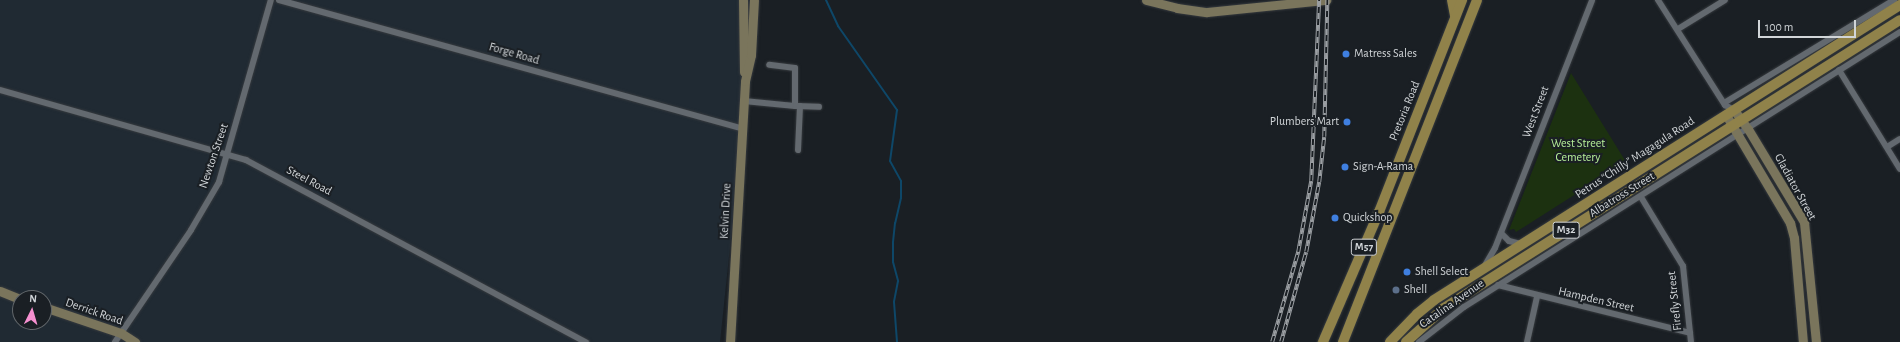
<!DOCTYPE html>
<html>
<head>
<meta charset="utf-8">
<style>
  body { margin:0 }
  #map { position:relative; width:1900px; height:342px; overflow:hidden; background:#1a1f24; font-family:"Alegreya Sans",sans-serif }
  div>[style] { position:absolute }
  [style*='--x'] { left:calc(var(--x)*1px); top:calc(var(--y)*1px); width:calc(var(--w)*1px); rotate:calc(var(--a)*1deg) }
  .built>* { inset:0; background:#202a33 }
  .green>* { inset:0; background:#1c3110 }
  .stream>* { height:2px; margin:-1px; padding:0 1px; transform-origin:1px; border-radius:1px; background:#0e4768 }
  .roads { filter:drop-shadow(0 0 1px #363a3e) drop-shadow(0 0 1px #363a3e) }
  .street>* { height:6px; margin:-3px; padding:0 3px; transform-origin:3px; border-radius:3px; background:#63696f }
  .secondary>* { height:9px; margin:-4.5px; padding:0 4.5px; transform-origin:4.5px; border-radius:4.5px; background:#7a755c }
  .primary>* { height:10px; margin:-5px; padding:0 5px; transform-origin:5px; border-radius:5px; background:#90824a }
  .rail>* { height:3.5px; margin-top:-1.75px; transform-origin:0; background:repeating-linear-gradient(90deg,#1a1f24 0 6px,#9b9fa3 0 12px); box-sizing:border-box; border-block:1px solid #9b9fa3 }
  .dots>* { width:11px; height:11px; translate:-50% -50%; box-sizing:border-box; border:2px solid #1a1f24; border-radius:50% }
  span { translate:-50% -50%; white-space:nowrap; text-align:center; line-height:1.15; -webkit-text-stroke:4px #1a1f24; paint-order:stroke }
  .shield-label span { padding:1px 3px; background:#1a1f24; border:1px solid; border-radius:3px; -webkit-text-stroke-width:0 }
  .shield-label { font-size:11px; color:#d1d5d8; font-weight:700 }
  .street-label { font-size:12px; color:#d1d5d8 }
  .poi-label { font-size:12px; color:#d1d5d8 }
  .left { translate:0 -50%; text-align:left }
  .right { translate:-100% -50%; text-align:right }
  .park-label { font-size:12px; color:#b7f099 }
  .north { position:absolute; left:12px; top:290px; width:40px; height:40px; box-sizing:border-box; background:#1a1f24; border:1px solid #63686c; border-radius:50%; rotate:5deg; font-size:11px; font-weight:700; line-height:16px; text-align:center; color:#d1d5d8 }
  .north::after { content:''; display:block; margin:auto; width:14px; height:18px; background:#f690d0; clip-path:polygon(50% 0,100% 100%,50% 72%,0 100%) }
  .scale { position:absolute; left:1758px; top:20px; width:98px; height:18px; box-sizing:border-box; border:2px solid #d1d5d8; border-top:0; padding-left:5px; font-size:12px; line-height:14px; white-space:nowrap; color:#d1d5d8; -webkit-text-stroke:3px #1a1f24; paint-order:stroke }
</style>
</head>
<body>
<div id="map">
  <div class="built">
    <i style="clip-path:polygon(evenodd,0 0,756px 0,720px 342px,0 342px,0 0,20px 298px,44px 298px,44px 322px,20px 322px,20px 298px)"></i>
  </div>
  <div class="green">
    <i style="clip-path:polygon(1571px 73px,1626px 162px,1516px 232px,1514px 229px,1509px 230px)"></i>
  </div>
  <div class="stream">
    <i style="--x:826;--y:0;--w:29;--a:65"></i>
    <i style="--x:838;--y:26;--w:103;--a:54.9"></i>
    <i style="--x:897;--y:110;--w:51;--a:97.8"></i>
    <i style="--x:890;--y:161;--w:23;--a:61"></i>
    <i style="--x:901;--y:181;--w:17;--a:90"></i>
    <i style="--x:901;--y:198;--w:26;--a:103"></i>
    <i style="--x:895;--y:223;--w:20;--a:96"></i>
    <i style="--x:893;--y:243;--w:19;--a:90"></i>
    <i style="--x:893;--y:262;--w:20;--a:75"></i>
    <i style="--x:898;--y:281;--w:21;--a:101"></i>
    <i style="--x:894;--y:302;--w:40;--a:85.7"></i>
  </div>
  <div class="roads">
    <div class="street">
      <i style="--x:279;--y:0;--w:482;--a:15.5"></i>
      <i style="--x:1658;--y:0;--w:125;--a:57.5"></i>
      <i style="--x:1725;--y:105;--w:10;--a:29"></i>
      <i style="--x:1678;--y:29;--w:55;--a:-31.7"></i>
      <i style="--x:1839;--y:70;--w:116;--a:58.4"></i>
      <i style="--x:0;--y:90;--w:256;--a:15.9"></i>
      <i style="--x:246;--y:160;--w:386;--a:28.2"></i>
      <i style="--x:744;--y:101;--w:51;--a:5.6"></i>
      <i style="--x:795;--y:106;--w:38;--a:-90"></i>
      <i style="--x:795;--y:68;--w:26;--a:-173"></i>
      <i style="--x:1724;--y:103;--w:199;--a:-31.2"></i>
      <i style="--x:796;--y:106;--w:23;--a:2"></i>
      <i style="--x:1887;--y:147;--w:15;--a:-32"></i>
      <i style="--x:798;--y:150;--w:44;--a:-87.4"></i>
      <i style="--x:1641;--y:197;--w:81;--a:58.7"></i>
      <i style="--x:1683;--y:266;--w:76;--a:84"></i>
      <i style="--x:1501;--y:233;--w:11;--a:45"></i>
      <i style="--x:1509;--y:241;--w:12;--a:14"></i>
      <i style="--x:1484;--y:267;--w:22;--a:-60"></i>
      <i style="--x:1495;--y:248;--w:266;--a:-68.6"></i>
      <i style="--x:1498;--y:285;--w:198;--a:14"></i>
      <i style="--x:115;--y:342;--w:135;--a:-55.8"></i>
      <i style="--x:191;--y:230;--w:56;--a:-59.7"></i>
      <i style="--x:219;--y:182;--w:189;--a:-74.1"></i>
      <i style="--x:1419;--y:342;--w:57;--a:-37.9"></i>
      <i style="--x:1464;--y:307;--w:515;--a:-32.24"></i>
      <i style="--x:1527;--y:342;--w:46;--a:-77.5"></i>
    </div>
    <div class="secondary">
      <i style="--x:743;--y:0;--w:72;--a:89.2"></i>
      <i style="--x:1146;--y:0;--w:32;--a:14"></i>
      <i style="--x:1177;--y:8;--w:30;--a:8"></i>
      <i style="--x:1207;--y:12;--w:120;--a:-5.8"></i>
      <i style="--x:1734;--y:110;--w:24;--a:54"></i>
      <i style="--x:1748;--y:129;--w:109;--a:58.9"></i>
      <i style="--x:1804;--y:222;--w:121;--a:84.3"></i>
      <i style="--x:1726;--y:115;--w:126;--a:59.3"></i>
      <i style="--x:1790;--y:223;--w:16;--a:75"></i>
      <i style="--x:1794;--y:238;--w:104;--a:85.1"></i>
      <i style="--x:0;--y:291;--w:22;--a:22"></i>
      <i style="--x:44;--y:307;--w:81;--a:18.7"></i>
      <i style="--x:121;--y:333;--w:17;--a:33"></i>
      <i style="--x:730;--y:342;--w:261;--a:-86.7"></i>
      <i style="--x:745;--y:81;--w:27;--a:-77"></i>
      <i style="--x:751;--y:55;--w:55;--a:-86.9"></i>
    </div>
    <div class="primary">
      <i style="--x:1452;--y:0;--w:16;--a:79"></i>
      <i style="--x:1323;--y:342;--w:142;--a:-66.7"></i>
      <i style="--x:1379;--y:212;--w:228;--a:-68.6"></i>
      <i style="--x:1343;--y:342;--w:367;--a:-68.6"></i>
      <i style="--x:1390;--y:342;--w:39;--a:-46"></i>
      <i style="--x:1417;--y:314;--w:22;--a:-39"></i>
      <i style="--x:1434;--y:300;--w:552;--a:-32.34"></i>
      <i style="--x:1406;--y:342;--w:51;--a:-41.8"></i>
      <i style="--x:1444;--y:308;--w:539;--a:-32.28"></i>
    </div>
  </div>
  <div class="rail">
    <i style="--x:1272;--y:342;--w:94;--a:-73.9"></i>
    <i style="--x:1298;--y:252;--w:72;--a:-79.6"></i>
    <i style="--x:1311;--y:181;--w:181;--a:-87.5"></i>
    <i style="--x:1281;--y:342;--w:93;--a:-74.5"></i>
    <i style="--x:1306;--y:252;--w:71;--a:-79.5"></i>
    <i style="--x:1319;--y:182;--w:45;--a:-83.7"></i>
    <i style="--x:1324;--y:137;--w:137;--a:-88.7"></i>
  </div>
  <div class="dots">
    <i style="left:1346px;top:54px;background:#3f7fe0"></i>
    <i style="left:1347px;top:122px;background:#3f7fe0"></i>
    <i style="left:1345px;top:167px;background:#3f7fe0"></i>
    <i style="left:1335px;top:218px;background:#3f7fe0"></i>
    <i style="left:1407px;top:272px;background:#3f7fe0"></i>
    <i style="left:1396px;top:290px;background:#5c6f8a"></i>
  </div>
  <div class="shield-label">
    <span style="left:1566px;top:230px">M32</span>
    <span style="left:1364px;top:247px">M57</span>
  </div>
  <div class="street-label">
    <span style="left:514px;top:54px;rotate:16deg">Forge Road</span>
    <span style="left:1405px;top:111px;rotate:-68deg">Pretoria Road</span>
    <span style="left:1536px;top:112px;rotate:-69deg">West Street</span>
    <span style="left:214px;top:156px;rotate:-71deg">Newton Street</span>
    <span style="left:1635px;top:158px;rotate:-33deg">Petrus “Chilly” Magagula Road</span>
    <span style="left:309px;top:181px;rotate:28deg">Steel Road</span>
    <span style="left:1795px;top:187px;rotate:61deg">Gladiator Street</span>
    <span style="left:1622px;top:195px;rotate:-32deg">Albatross Street</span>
    <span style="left:726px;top:211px;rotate:-87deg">Kelvin Drive</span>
    <span style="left:1596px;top:300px;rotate:13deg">Hampden Street</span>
    <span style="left:1675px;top:301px;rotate:-96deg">Firefly Street</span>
    <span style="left:1452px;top:304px;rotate:-35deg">Catalina Avenue</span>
    <span style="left:94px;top:312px;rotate:19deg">Derrick Road</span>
  </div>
  <div class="poi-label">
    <span class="left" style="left:1354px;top:54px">Matress Sales</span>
    <span class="right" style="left:1339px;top:122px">Plumbers Mart</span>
    <span class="left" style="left:1353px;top:167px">Sign-A-Rama</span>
    <span class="left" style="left:1343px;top:218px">Quickshop</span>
    <span class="left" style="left:1415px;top:272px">Shell Select</span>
    <span class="left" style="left:1404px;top:290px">Shell</span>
  </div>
  <div class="park-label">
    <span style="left:1578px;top:151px">West Street<br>Cemetery</span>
  </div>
  <div class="north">N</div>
  <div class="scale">100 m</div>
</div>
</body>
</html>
